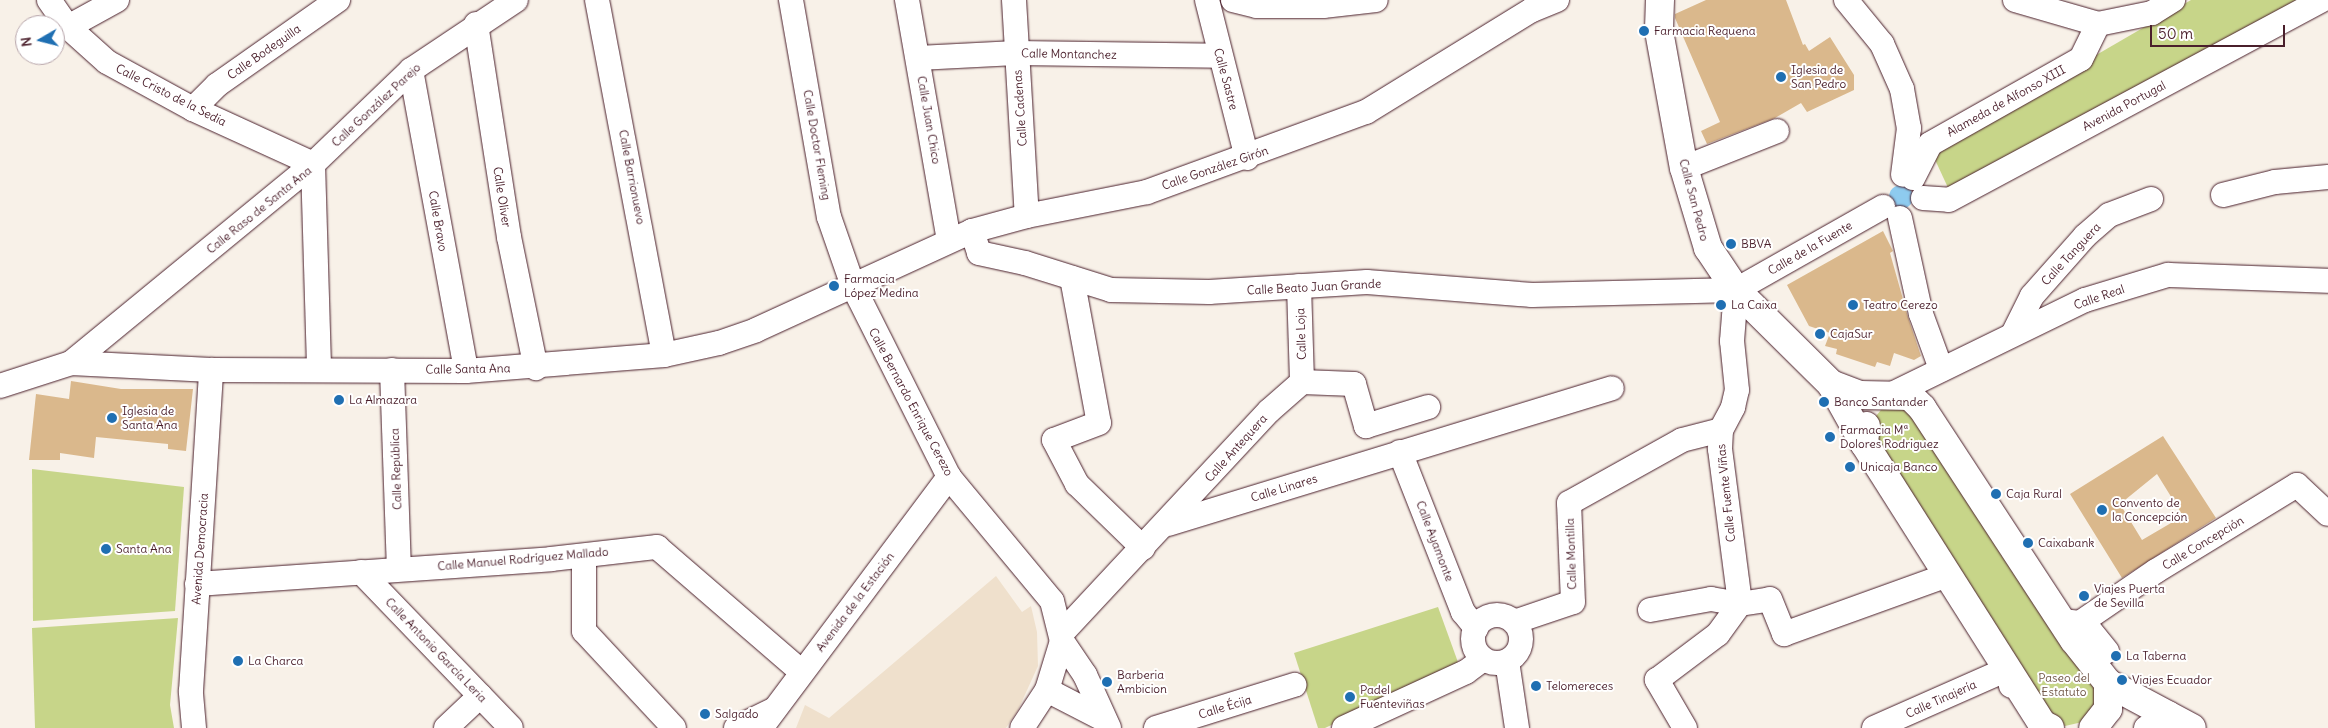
<!DOCTYPE html>
<html>
<head>
<meta charset="utf-8">
<style>
  body { margin:0 }
  #map { position:relative; width:2328px; height:728px; overflow:hidden; background:#f8f1e8; font-family:Delius,sans-serif }
  div>[style] { position:absolute }
  [style*='--x'] { left:calc(var(--x)*1px); top:calc(var(--y)*1px); width:calc(var(--w)*1px); rotate:calc(var(--a)*1deg) }
  .built>* { inset:0; background:#efe0cc }
  .green>* { inset:0; background:#c7d589 }
  .water>* { inset:0; background:#8ecbef }
  .round { border-radius:50% }
  .building>* { inset:0; background:#dab88c }
  .roads { filter:drop-shadow(0 0 1px #4a1f2b) drop-shadow(0 0 1px #4a1f2b) }
  .minor>* { height:24px; margin:-12px; padding:0 12px; transform-origin:12px; border-radius:12px; background:#fff }
  .minor>.ring { margin:-12px; padding:0; box-sizing:content-box; background:none; border:24px solid #fff; border-radius:50% }
  .major>* { height:28px; margin:-14px; padding:0 14px; transform-origin:14px; border-radius:14px; background:#fff }
  .dots>* { width:14px; height:14px; translate:-50% -50%; box-sizing:border-box; border:2px solid #fff; border-radius:50% }
  span { translate:-50% -50%; white-space:nowrap; text-align:center; line-height:1.15; -webkit-text-stroke:4px #fff; paint-order:stroke }
  .poi-label { font-size:12px; color:#4a1f2b }
  .left { translate:0 -50%; text-align:left }
  .street-label { font-size:12px; color:#4a1f2b }
  .park-label { font-size:12px; color:#705647 }
  .north { position:absolute; left:15px; top:15px; width:50px; height:50px; box-sizing:border-box; background:#fff; border:1px solid #b7a5aa; border-radius:50%; rotate:262deg; font-size:14px; font-weight:700; line-height:20px; text-align:center; color:#4a1f2b }
  .north::after { content:''; display:block; margin:auto; width:18px; height:22px; background:#1f6fb2; clip-path:polygon(50% 0,100% 100%,50% 72%,0 100%) }
  .scale { position:absolute; left:2150px; top:25px; width:135px; height:22px; box-sizing:border-box; border:2px solid #4a1f2b; border-top:0; padding-left:6px; font-size:15px; line-height:18px; white-space:nowrap; color:#4a1f2b; -webkit-text-stroke:4px #fff; paint-order:stroke }
</style>
</head>
<body>
<div id="map">
  <div class="built">
    <i style="clip-path:polygon(996px 576px,1022px 612px,1031px 606px,1037px 632px,1038px 666px,1018px 710px,1006px 728px,796px 728px,805px 705px,829px 718px)"></i>
  </div>
  <div class="green">
    <i style="clip-path:polygon(2191px 0,2311px 0,1950px 192px,1931px 151px)"></i>
    <i style="clip-path:polygon(1884px 406px,1917px 409px,2101px 687px,2091px 720px,2065px 726px,2056px 722px,1871px 441px,1873px 420px)"></i>
    <i style="clip-path:polygon(32px 469px,184px 487px,175px 611px,33px 621px)"></i>
    <i style="clip-path:polygon(1438px 607px,1459px 665px,1325px 728px,1318px 728px,1294px 653px)"></i>
    <i style="clip-path:polygon(178px 618px,170px 705px,174px 728px,35px 728px,32px 628px)"></i>
  </div>
  <div class="water">
    <i class="round" style="left:1889px;top:185px;width:24px;height:24px"></i>
  </div>
  <div class="building">
    <i style="clip-path:polygon(1706px 0,1786px 0,1803px 45px,1805px 44px,1809px 51px,1830px 37px,1854px 75px,1854px 90px,1807px 112px,1801px 103px,1775px 118px,1707px 144px,1701px 131px,1720px 122px,1675px 18px,1675px 14px)"></i>
    <i style="clip-path:polygon(1883px 231px,1893px 251px,1890px 253px,1908px 317px,1921px 356px,1914px 360px,1894px 353px,1890px 366px,1877px 362px,1875px 367px,1836px 354px,1837px 349px,1825px 346px,1830px 333px,1809px 326px,1787px 285px)"></i>
    <i style="clip-path:polygon(71px 381px,121px 389px,193px 389px,186px 451px,168px 449px,168px 444px,96px 437px,94px 458px,60px 453px,60px 460px,29px 460px,36px 394px,69px 399px)"></i>
    <i style="clip-path:polygon(evenodd,2163px 436px,2216px 518px,2122px 578px,2070px 494px,2163px 436px,2157px 474px,2183px 516px,2142px 540px,2120px 504px,2157px 474px)"></i>
  </div>
  <div class="roads">
    <div class="minor">
      <i style="--x:49;--y:0;--w:33;--a:55"></i>
      <i style="--x:68;--y:27;--w:52;--a:41.9"></i>
      <i style="--x:107;--y:62;--w:98;--a:28.7"></i>
      <i style="--x:193;--y:109;--w:132;--a:24.6"></i>
      <i style="--x:597;--y:0;--w:361;--a:79.3"></i>
      <i style="--x:791;--y:0;--w:220;--a:80.1"></i>
      <i style="--x:829;--y:217;--w:73;--a:70.8"></i>
      <i style="--x:853;--y:286;--w:214;--a:63.3"></i>
      <i style="--x:949;--y:477;--w:161;--a:50.3"></i>
      <i style="--x:1052;--y:601;--w:41;--a:76"></i>
      <i style="--x:1062;--y:641;--w:51;--a:107"></i>
      <i style="--x:1047;--y:690;--w:45;--a:123.3"></i>
      <i style="--x:907;--y:0;--w:244;--a:80.1"></i>
      <i style="--x:1014;--y:0;--w:216;--a:86.6"></i>
      <i style="--x:1207;--y:0;--w:163;--a:75.8"></i>
      <i style="--x:1233;--y:0;--w:25;--a:14"></i>
      <i style="--x:1257;--y:6;--w:66;--a:0"></i>
      <i style="--x:1323;--y:6;--w:53;--a:-6.5"></i>
      <i style="--x:1846;--y:0;--w:57;--a:50.7"></i>
      <i style="--x:1882;--y:44;--w:49;--a:66"></i>
      <i style="--x:1902;--y:89;--w:40;--a:80"></i>
      <i style="--x:1909;--y:128;--w:47;--a:97.3"></i>
      <i style="--x:2015;--y:0;--w:86;--a:16.1"></i>
      <i style="--x:2098;--y:24;--w:55;--a:-11.5"></i>
      <i style="--x:2152;--y:13;--w:25;--a:-32"></i>
      <i style="--x:476;--y:24;--w:216;--a:81.2"></i>
      <i style="--x:509;--y:237;--w:134;--a:78.4"></i>
      <i style="--x:68;--y:27;--w:56;--a:-28.9"></i>
      <i style="--x:918;--y:58;--w:98;--a:-2.9"></i>
      <i style="--x:1016;--y:53;--w:204;--a:0.8"></i>
      <i style="--x:411;--y:70;--w:306;--a:79.6"></i>
      <i style="--x:193;--y:109;--w:34;--a:-45"></i>
      <i style="--x:217;--y:85;--w:148;--a:-35.1"></i>
      <i style="--x:313;--y:164;--w:205;--a:88.3"></i>
      <i style="--x:1684;--y:168;--w:100;--a:-21.7"></i>
      <i style="--x:1913;--y:178;--w:38;--a:-63"></i>
      <i style="--x:1930;--y:144;--w:173;--a:-29.4"></i>
      <i style="--x:2081;--y:59;--w:39;--a:-64"></i>
      <i style="--x:2223;--y:195;--w:54;--a:-14"></i>
      <i style="--x:2275;--y:182;--w:53;--a:-5.4"></i>
      <i style="--x:1923;--y:198;--w:26;--a:4"></i>
      <i style="--x:1949;--y:200;--w:423;--a:-28.2"></i>
      <i style="--x:1900;--y:218;--w:98;--a:77.7"></i>
      <i style="--x:1921;--y:314;--w:59;--a:70"></i>
      <i style="--x:972;--y:231;--w:23;--a:72"></i>
      <i style="--x:979;--y:253;--w:47;--a:12.3"></i>
      <i style="--x:1025;--y:263;--w:90;--a:17.4"></i>
      <i style="--x:1111;--y:290;--w:98;--a:1.2"></i>
      <i style="--x:1209;--y:292;--w:158;--a:-3.6"></i>
      <i style="--x:1367;--y:282;--w:166;--a:4.5"></i>
      <i style="--x:1532;--y:295;--w:204;--a:-1.4"></i>
      <i style="--x:1736;--y:290;--w:169;--a:-29.5"></i>
      <i style="--x:1072;--y:278;--w:147;--a:79.5"></i>
      <i style="--x:1099;--y:423;--w:48;--a:159.3"></i>
      <i style="--x:1054;--y:440;--w:50;--a:62.4"></i>
      <i style="--x:1077;--y:484;--w:92;--a:44.1"></i>
      <i style="--x:1299;--y:286;--w:96;--a:88.2"></i>
      <i style="--x:2013;--y:334;--w:42;--a:-63.4"></i>
      <i style="--x:2032;--y:296;--w:80;--a:-48.5"></i>
      <i style="--x:2085;--y:236;--w:32;--a:-41"></i>
      <i style="--x:2109;--y:215;--w:45;--a:-20.9"></i>
      <i style="--x:71;--y:363;--w:140;--a:2.9"></i>
      <i style="--x:211;--y:370;--w:255;--a:0.2"></i>
      <i style="--x:466;--y:371;--w:199;--a:-4.6"></i>
      <i style="--x:664;--y:355;--w:56;--a:-12.3"></i>
      <i style="--x:719;--y:343;--w:39;--a:-19"></i>
      <i style="--x:756;--y:330;--w:238;--a:-24.6"></i>
      <i style="--x:972;--y:231;--w:57;--a:-15.3"></i>
      <i style="--x:1027;--y:216;--w:122;--a:-11.3"></i>
      <i style="--x:1147;--y:192;--w:233;--a:-20.1"></i>
      <i style="--x:1366;--y:112;--w:195;--a:-31.6"></i>
      <i style="--x:1532;--y:10;--w:27;--a:-22"></i>
      <i style="--x:392;--y:370;--w:199;--a:88"></i>
      <i style="--x:0;--y:386;--w:75;--a:-17.9"></i>
      <i style="--x:71;--y:363;--w:313;--a:-39.4"></i>
      <i style="--x:313;--y:164;--w:136;--a:-43.8"></i>
      <i style="--x:411;--y:70;--w:126;--a:-33.7"></i>
      <i style="--x:1888;--y:396;--w:219;--a:-26"></i>
      <i style="--x:2085;--y:300;--w:87;--a:-16.8"></i>
      <i style="--x:2168;--y:275;--w:160;--a:2.1"></i>
      <i style="--x:1721;--y:430;--w:26;--a:-62"></i>
      <i style="--x:1733;--y:407;--w:17;--a:-77"></i>
      <i style="--x:1737;--y:390;--w:49;--a:-95.8"></i>
      <i style="--x:1732;--y:341;--w:51;--a:-85.5"></i>
      <i style="--x:1400;--y:452;--w:172;--a:68.5"></i>
      <i style="--x:1463;--y:612;--w:21;--a:51"></i>
      <i style="--x:1168;--y:524;--w:464;--a:-17"></i>
      <i style="--x:584;--y:556;--w:75;--a:90"></i>
      <i style="--x:584;--y:631;--w:132;--a:47.1"></i>
      <i style="--x:361;--y:572;--w:216;--a:46.1"></i>
      <i style="--x:197;--y:584;--w:355;--a:-4"></i>
      <i style="--x:551;--y:559;--w:107;--a:-6.5"></i>
      <i style="--x:657;--y:547;--w:191;--a:40.8"></i>
      <i style="--x:1650;--y:610;--w:62;--a:-10.2"></i>
      <i style="--x:1711;--y:599;--w:29;--a:10"></i>
      <i style="--x:1740;--y:604;--w:30;--a:-9"></i>
      <i style="--x:1770;--y:599;--w:38;--a:68"></i>
      <i style="--x:1784;--y:634;--w:174;--a:-19.8"></i>
      <i class="ring" style="left:1473px;top:615px;width:24px;height:24px"></i>
      <i style="--x:2062;--y:621;--w:18;--a:6"></i>
      <i style="--x:2080;--y:623;--w:92;--a:-34.4"></i>
      <i style="--x:2156;--y:571;--w:165;--a:-31.4"></i>
      <i style="--x:2297;--y:485;--w:42;--a:43.1"></i>
      <i style="--x:1514;--y:622;--w:62;--a:-18.7"></i>
      <i style="--x:1573;--y:602;--w:99;--a:-92.3"></i>
      <i style="--x:1569;--y:503;--w:129;--a:-29.1"></i>
      <i style="--x:1682;--y:440;--w:40;--a:-14.4"></i>
      <i style="--x:1721;--y:430;--w:19;--a:93"></i>
      <i style="--x:1720;--y:449;--w:156;--a:82.6"></i>
      <i style="--x:2080;--y:623;--w:5;--a:11"></i>
      <i style="--x:2085;--y:624;--w:35;--a:51"></i>
      <i style="--x:1061;--y:634;--w:305;--a:-47"></i>
      <i style="--x:1269;--y:411;--w:44;--a:-41.3"></i>
      <i style="--x:1302;--y:382;--w:52;--a:2.2"></i>
      <i style="--x:1354;--y:384;--w:44;--a:74.1"></i>
      <i style="--x:1366;--y:426;--w:65;--a:-17"></i>
      <i style="--x:1062;--y:641;--w:41;--a:55.9"></i>
      <i style="--x:1085;--y:675;--w:58;--a:65.6"></i>
      <i style="--x:1507;--y:661;--w:68;--a:81.5"></i>
      <i style="--x:1047;--y:690;--w:65;--a:27.3"></i>
      <i style="--x:194;--y:728;--w:37;--a:-95"></i>
      <i style="--x:191;--y:691;--w:322;--a:-86.4"></i>
      <i style="--x:446;--y:728;--w:47;--a:-43.3"></i>
      <i style="--x:736;--y:728;--w:41;--a:-25.9"></i>
      <i style="--x:761;--y:728;--w:314;--a:-53.2"></i>
      <i style="--x:1156;--y:728;--w:145;--a:-17.3"></i>
      <i style="--x:1344;--y:728;--w:134;--a:-24.7"></i>
      <i style="--x:1466;--y:672;--w:21;--a:-37"></i>
      <i style="--x:1685;--y:728;--w:56;--a:-120.3"></i>
      <i style="--x:1657;--y:680;--w:76;--a:-37"></i>
      <i style="--x:1718;--y:634;--w:37;--a:-54"></i>
      <i style="--x:1874;--y:728;--w:146;--a:-23.8"></i>
      <i style="--x:2008;--y:669;--w:17;--a:80"></i>
      <i style="--x:2146;--y:728;--w:27;--a:-33"></i>
    </div>
    <div class="major">
      <i style="--x:1660;--y:0;--w:31;--a:92"></i>
      <i style="--x:1659;--y:31;--w:139;--a:79.7"></i>
      <i style="--x:1684;--y:168;--w:84;--a:73.3"></i>
      <i style="--x:1708;--y:248;--w:50;--a:56.3"></i>
      <i style="--x:1736;--y:290;--w:134;--a:44.7"></i>
      <i style="--x:1831;--y:384;--w:68;--a:60.8"></i>
      <i style="--x:1831;--y:384;--w:31;--a:21"></i>
      <i style="--x:1860;--y:395;--w:50;--a:1.1"></i>
      <i style="--x:1910;--y:396;--w:17;--a:45"></i>
      <i style="--x:1922;--y:408;--w:277;--a:56.8"></i>
      <i style="--x:2074;--y:640;--w:55;--a:51.7"></i>
      <i style="--x:2108;--y:683;--w:26;--a:90"></i>
      <i style="--x:2108;--y:709;--w:24;--a:128"></i>
      <i style="--x:1866;--y:426;--w:17;--a:97"></i>
      <i style="--x:1864;--y:443;--w:333;--a:57.6"></i>
      <i style="--x:2042;--y:724;--w:9;--a:27"></i>
      <i style="--x:2108;--y:683;--w:95;--a:28.2"></i>
    </div>
  </div>
  <div class="dots">
    <i style="left:1644px;top:31px;background:#1f6fb2"></i>
    <i style="left:1781px;top:77px;background:#1f6fb2"></i>
    <i style="left:1731px;top:244px;background:#1f6fb2"></i>
    <i style="left:834px;top:286px;background:#1f6fb2"></i>
    <i style="left:1721px;top:305px;background:#1f6fb2"></i>
    <i style="left:1853px;top:305px;background:#1f6fb2"></i>
    <i style="left:1820px;top:334px;background:#1f6fb2"></i>
    <i style="left:339px;top:400px;background:#1f6fb2"></i>
    <i style="left:1824px;top:402px;background:#1f6fb2"></i>
    <i style="left:112px;top:418px;background:#1f6fb2"></i>
    <i style="left:1830px;top:437px;background:#1f6fb2"></i>
    <i style="left:1850px;top:467px;background:#1f6fb2"></i>
    <i style="left:1996px;top:494px;background:#1f6fb2"></i>
    <i style="left:2102px;top:510px;background:#1f6fb2"></i>
    <i style="left:2028px;top:543px;background:#1f6fb2"></i>
    <i style="left:106px;top:549px;background:#1f6fb2"></i>
    <i style="left:2084px;top:596px;background:#1f6fb2"></i>
    <i style="left:2116px;top:656px;background:#1f6fb2"></i>
    <i style="left:238px;top:661px;background:#1f6fb2"></i>
    <i style="left:2122px;top:680px;background:#1f6fb2"></i>
    <i style="left:1107px;top:682px;background:#1f6fb2"></i>
    <i style="left:1536px;top:686px;background:#1f6fb2"></i>
    <i style="left:1350px;top:697px;background:#1f6fb2"></i>
    <i style="left:705px;top:714px;background:#1f6fb2"></i>
  </div>
  <div class="poi-label">
    <span class="left" style="left:1654px;top:31px">Farmacia Requena</span>
    <span class="left" style="left:1791px;top:77px">Iglesia de<br>San Pedro</span>
    <span class="left" style="left:1741px;top:244px">BBVA</span>
    <span class="left" style="left:844px;top:286px">Farmacia<br>López Medina</span>
    <span class="left" style="left:1731px;top:305px">La Caixa</span>
    <span class="left" style="left:1863px;top:305px">Teatro Cerezo</span>
    <span class="left" style="left:1830px;top:334px">CajaSur</span>
    <span class="left" style="left:349px;top:400px">La Almazara</span>
    <span class="left" style="left:1834px;top:402px">Banco Santander</span>
    <span class="left" style="left:122px;top:418px">Iglesia de<br>Santa Ana</span>
    <span class="left" style="left:1840px;top:437px">Farmacia Mª<br>Dolores Rodriguez</span>
    <span class="left" style="left:1860px;top:467px">Unicaja Banco</span>
    <span class="left" style="left:2006px;top:494px">Caja Rural</span>
    <span class="left" style="left:2112px;top:510px">Convento de<br>la Concepción</span>
    <span class="left" style="left:2038px;top:543px">Caixabank</span>
    <span class="left" style="left:116px;top:549px">Santa Ana</span>
    <span class="left" style="left:2094px;top:596px">Viajes Puerta<br>de Sevilla</span>
    <span class="left" style="left:2126px;top:656px">La Taberna</span>
    <span class="left" style="left:248px;top:661px">La Charca</span>
    <span class="left" style="left:1117px;top:682px">Barberia<br>Ambicion</span>
    <span class="left" style="left:2132px;top:680px">Viajes Ecuador</span>
    <span class="left" style="left:1546px;top:686px">Telomereces</span>
    <span class="left" style="left:1360px;top:697px">Padel<br>Fuenteviñas</span>
    <span class="left" style="left:715px;top:714px">Salgado</span>
  </div>
  <div class="street-label">
    <span style="left:264px;top:52px;rotate:-35deg">Calle Bodeguilla</span>
    <span style="left:1069px;top:54px;rotate:1deg">Calle Montanchez</span>
    <span style="left:1226px;top:79px;rotate:75deg">Calle Sastre</span>
    <span style="left:171px;top:95px;rotate:27deg">Calle Cristo de la Sedia</span>
    <span style="left:2006px;top:101px;rotate:-29deg">Alameda de Alfonso XIII</span>
    <span style="left:376px;top:105px;rotate:-43deg">Calle González Parejo</span>
    <span style="left:2124px;top:106px;rotate:-28deg">Avenida Portugal</span>
    <span style="left:1020px;top:108px;rotate:-94deg">Calle Cadenas</span>
    <span style="left:929px;top:120px;rotate:80deg">Calle Juan Chico</span>
    <span style="left:817px;top:145px;rotate:80deg">Calle Doctor Fleming</span>
    <span style="left:1215px;top:168px;rotate:-19deg">Calle González Girón</span>
    <span style="left:632px;top:177px;rotate:79deg">Calle Barrionuevo</span>
    <span style="left:502px;top:197px;rotate:81deg">Calle Oliver</span>
    <span style="left:1694px;top:200px;rotate:75deg">Calle San Pedro</span>
    <span style="left:259px;top:210px;rotate:-39deg">Calle Raso de Santa Ana</span>
    <span style="left:438px;top:221px;rotate:80deg">Calle Bravo</span>
    <span style="left:1810px;top:248px;rotate:-30deg">Calle de la Fuente</span>
    <span style="left:2071px;top:254px;rotate:-47deg">Calle Tanguera</span>
    <span style="left:1314px;top:287px;rotate:-3deg">Calle Beato Juan Grande</span>
    <span style="left:2099px;top:297px;rotate:-19deg">Calle Real</span>
    <span style="left:1301px;top:334px;rotate:-92deg">Calle Loja</span>
    <span style="left:468px;top:369px;rotate:-1deg">Calle Santa Ana</span>
    <span style="left:911px;top:402px;rotate:62deg">Calle Bernardo Enrique Cerezo</span>
    <span style="left:1236px;top:448px;rotate:-48deg">Calle Antequera</span>
    <span style="left:396px;top:469px;rotate:-92deg">Calle República</span>
    <span style="left:1284px;top:488px;rotate:-17deg">Calle Linares</span>
    <span style="left:1726px;top:493px;rotate:-96deg">Calle Fuente Viñas</span>
    <span style="left:1435px;top:541px;rotate:69deg">Calle Ayamonte</span>
    <span style="left:2203px;top:543px;rotate:-31deg">Calle Concepción</span>
    <span style="left:200px;top:549px;rotate:-86deg">Avenida Democracia</span>
    <span style="left:1571px;top:554px;rotate:-92deg">Calle Montilla</span>
    <span style="left:523px;top:559px;rotate:-5deg">Calle Manuel Rodríguez Mallado</span>
    <span style="left:855px;top:602px;rotate:-53deg">Avenida de la Estación</span>
    <span style="left:436px;top:650px;rotate:46deg">Calle Antonio García Leria</span>
    <span style="left:1941px;top:699px;rotate:-24deg">Calle Tinajería</span>
    <span style="left:1225px;top:707px;rotate:-17deg">Calle Écija</span>
  </div>
  <div class="park-label">
    <span style="left:2064px;top:685px">Paseo del<br>Estatuto</span>
  </div>
  <div class="north">N</div>
  <div class="scale">50 m</div>
</div>
</body>
</html>
